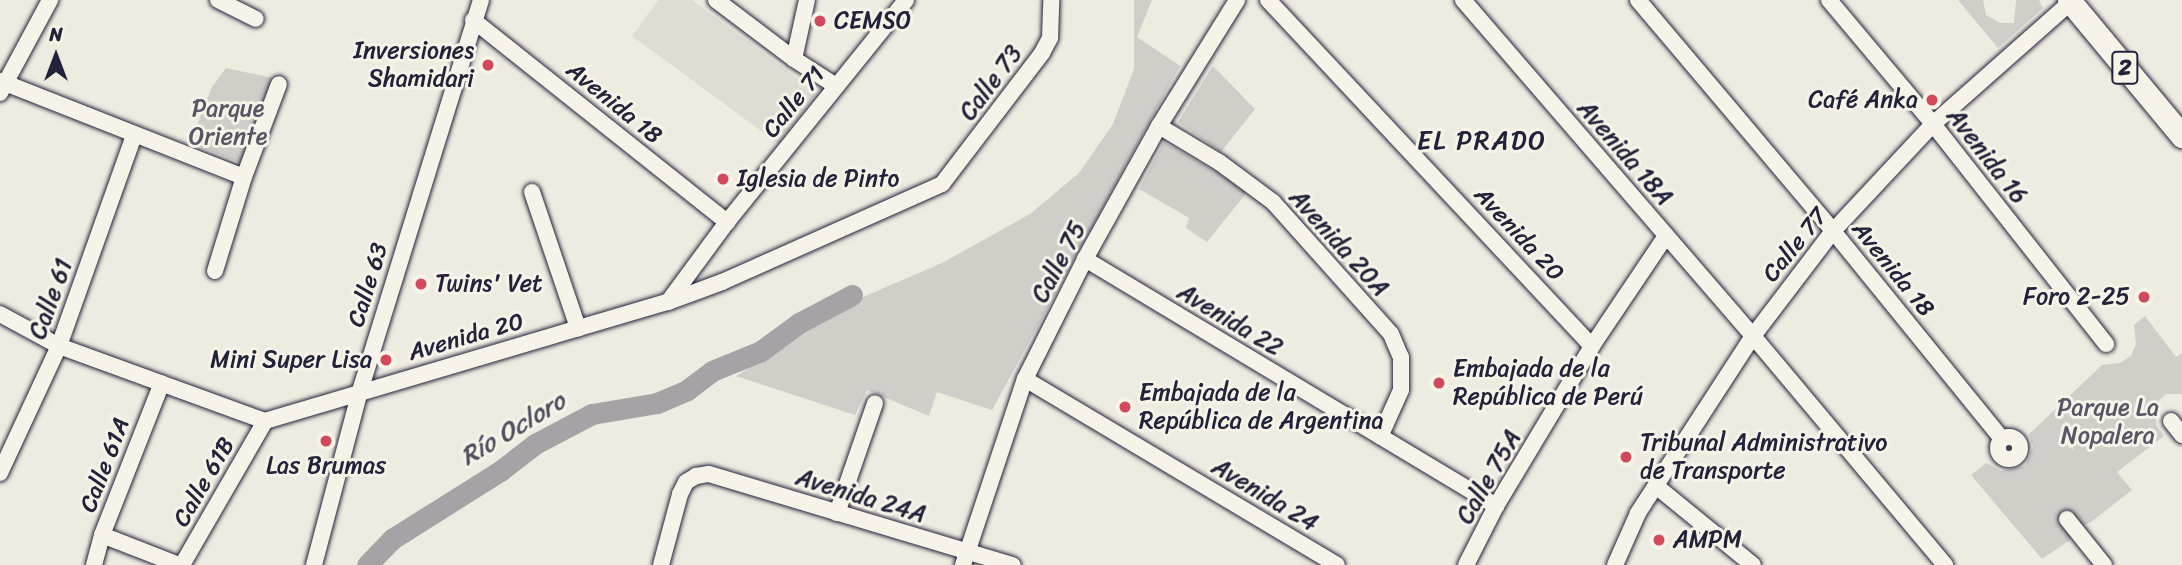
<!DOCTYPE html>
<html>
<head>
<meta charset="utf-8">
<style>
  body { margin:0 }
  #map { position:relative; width:2182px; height:565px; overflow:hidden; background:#eeebe1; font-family:Sriracha,sans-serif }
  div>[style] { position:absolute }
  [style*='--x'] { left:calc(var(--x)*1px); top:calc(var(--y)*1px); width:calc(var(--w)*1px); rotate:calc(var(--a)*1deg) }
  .built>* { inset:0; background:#dfdcd4 }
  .green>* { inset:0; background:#d1cdc9 }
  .river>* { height:21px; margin:-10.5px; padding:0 10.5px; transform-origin:10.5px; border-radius:10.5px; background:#a6a3a6 }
  .roads { filter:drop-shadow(0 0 2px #22223b) drop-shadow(0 0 2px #22223b) }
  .minor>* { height:16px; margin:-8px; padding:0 8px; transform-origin:8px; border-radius:8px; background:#f7f3e8 }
  .minor>.ring { margin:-8px; padding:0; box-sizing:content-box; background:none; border:16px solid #f7f3e8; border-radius:50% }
  .highway>* { height:23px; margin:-11.5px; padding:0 11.5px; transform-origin:11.5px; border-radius:11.5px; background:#f7f3e8 }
  .dots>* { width:19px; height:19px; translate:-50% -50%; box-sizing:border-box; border:4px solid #f7f3e8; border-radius:50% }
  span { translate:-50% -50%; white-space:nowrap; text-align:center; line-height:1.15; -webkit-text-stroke:6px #f7f3e8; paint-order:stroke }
  .shield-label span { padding:2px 5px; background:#f7f3e8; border:2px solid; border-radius:5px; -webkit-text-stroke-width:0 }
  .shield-label { font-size:23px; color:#22223b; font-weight:700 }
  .poi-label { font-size:24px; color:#22223b }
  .left { translate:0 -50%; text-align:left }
  .right { translate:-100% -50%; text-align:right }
  .street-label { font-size:24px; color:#22223b }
  .park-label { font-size:24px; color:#575566 }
  .neighbourhood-label { font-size:26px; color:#22223b; letter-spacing:2px }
  .water-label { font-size:26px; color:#504f60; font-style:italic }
  .north { position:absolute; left:21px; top:21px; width:70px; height:70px; -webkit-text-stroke:5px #f7f3e8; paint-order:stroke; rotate:0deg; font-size:19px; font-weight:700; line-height:28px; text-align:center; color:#22223b }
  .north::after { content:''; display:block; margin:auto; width:24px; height:32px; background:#22223b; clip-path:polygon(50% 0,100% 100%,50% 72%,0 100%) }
</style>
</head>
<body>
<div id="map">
  <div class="built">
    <i style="clip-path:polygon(658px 0,692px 0,817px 93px,779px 144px,632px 36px)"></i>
  </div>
  <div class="green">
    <i style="clip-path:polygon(1134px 0,1152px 0,1137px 37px,1180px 66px,992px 410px,937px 392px,929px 416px,867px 390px,855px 415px,736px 376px,856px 300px,942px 263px,1030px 214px,1079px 173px,1113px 124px,1134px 69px)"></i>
    <i style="clip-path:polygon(1958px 0,1983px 0,1986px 15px,2000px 23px,2014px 23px,2016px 0,2039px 0,2043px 8px,1998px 48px)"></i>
    <i style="clip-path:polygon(1213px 66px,1255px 109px,1221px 152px,1178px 122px)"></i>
    <i style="clip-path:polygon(226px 68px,273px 78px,244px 164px,190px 143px,212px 87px)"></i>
    <i style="clip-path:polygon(1164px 142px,1248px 191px,1207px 242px,1186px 228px,1189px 218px,1139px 189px)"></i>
    <i style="clip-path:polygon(2145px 316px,2176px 357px,2182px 353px,2182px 394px,2166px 394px,2156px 403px,2156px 425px,2164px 436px,2117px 472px,2132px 490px,2091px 522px,2073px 530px,2070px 540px,2042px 559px,1971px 475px,1986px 463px,2001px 471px,2025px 466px,2033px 447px,2029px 434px,2102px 365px,2120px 363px,2131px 356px,2136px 344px,2134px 325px)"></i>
  </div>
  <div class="river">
    <i style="--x:367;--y:565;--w:36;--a:-46"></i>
    <i style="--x:392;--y:539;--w:128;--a:-32.2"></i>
    <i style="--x:500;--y:471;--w:44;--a:-37.6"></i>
    <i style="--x:535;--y:444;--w:64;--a:-27.8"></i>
    <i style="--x:592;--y:414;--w:66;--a:-9.6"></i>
    <i style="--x:657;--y:403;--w:33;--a:-23"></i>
    <i style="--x:687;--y:390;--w:31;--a:-37"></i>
    <i style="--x:712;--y:371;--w:53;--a:-22.2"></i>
    <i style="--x:761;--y:351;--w:47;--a:-36.4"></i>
    <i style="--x:799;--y:323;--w:60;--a:-27.8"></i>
  </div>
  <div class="roads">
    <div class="minor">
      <i style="--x:218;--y:0;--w:42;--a:26.6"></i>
      <i style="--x:716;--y:0;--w:98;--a:37.1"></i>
      <i style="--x:794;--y:59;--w:50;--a:32.7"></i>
      <i style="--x:1268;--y:0;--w:474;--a:46.9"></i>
      <i style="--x:1463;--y:0;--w:444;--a:49.2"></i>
      <i style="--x:1753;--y:336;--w:299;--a:50"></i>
      <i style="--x:1638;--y:0;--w:302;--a:49.8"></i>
      <i style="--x:1833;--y:231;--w:268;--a:50.9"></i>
      <i style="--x:1829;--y:0;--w:162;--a:50"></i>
      <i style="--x:1933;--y:124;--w:280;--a:51.8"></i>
      <i style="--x:473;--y:20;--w:325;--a:38.5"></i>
      <i style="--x:794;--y:59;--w:60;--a:-77.6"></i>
      <i style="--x:0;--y:81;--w:262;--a:21.5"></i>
      <i style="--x:0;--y:93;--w:106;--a:-61.7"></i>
      <i style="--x:1159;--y:126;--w:70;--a:31"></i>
      <i style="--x:1219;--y:162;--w:67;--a:36.5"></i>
      <i style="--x:1273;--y:202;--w:177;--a:48.2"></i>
      <i style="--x:1391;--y:334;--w:25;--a:67"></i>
      <i style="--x:1401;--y:357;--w:33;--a:90"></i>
      <i style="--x:1401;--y:390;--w:51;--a:114.1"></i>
      <i style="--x:532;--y:192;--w:144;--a:71.3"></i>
      <i style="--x:1085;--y:259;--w:480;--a:31"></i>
      <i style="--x:215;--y:271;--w:98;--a:-72.9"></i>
      <i style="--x:244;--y:177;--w:99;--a:-69.4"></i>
      <i style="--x:668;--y:302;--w:99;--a:-53.6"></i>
      <i style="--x:727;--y:222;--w:285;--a:-51.1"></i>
      <i style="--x:0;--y:314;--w:67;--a:28.5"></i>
      <i style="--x:59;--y:346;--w:219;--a:20"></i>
      <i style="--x:265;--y:421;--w:420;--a:-16.5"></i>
      <i style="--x:668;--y:302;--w:58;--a:-20.3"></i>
      <i style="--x:722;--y:282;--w:241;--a:-24"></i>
      <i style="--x:942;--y:184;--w:165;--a:-52.6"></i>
      <i style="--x:1042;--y:53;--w:17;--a:-62"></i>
      <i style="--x:1050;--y:38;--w:38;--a:-88"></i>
      <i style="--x:1025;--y:379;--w:363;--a:30.8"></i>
      <i style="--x:2171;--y:421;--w:18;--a:52"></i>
      <i class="ring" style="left:1998px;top:437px;width:6px;height:6px"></i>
      <i style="--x:0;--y:473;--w:140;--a:-65.1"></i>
      <i style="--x:59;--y:346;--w:224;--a:-70.4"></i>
      <i style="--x:1656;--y:486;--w:125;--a:39.2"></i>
      <i style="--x:837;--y:513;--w:116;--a:-70.9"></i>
      <i style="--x:2067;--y:519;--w:59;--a:51.2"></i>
      <i style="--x:102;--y:535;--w:83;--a:21.3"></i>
      <i style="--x:94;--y:565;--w:31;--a:-75"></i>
      <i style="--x:102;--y:535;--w:163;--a:-68.5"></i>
      <i style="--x:182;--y:565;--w:166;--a:-60"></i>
      <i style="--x:314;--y:565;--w:180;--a:-75.2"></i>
      <i style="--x:360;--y:391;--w:409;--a:-72.8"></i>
      <i style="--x:661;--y:565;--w:73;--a:-75"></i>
      <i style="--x:680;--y:494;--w:13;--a:-63"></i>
      <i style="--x:686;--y:482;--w:12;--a:-31"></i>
      <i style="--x:696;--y:476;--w:13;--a:-9"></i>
      <i style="--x:709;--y:474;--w:317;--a:16.7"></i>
      <i style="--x:963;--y:565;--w:196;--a:-71.6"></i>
      <i style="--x:1025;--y:379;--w:134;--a:-63.4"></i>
      <i style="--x:1085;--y:259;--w:152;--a:-60.9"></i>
      <i style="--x:1159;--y:126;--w:148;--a:-58.2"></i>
      <i style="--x:1466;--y:565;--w:66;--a:-63"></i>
      <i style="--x:1496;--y:506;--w:187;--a:-59"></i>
      <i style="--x:1592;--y:346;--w:133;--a:-56.1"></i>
      <i style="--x:1615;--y:565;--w:57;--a:-66.1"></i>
      <i style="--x:1638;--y:513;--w:211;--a:-57"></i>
      <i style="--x:1753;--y:336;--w:132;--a:-52.7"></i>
      <i style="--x:1833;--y:231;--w:146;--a:-46.9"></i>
      <i style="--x:1933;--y:124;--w:184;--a:-41.5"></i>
    </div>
    <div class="highway">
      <i style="--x:2069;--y:0;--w:177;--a:50.3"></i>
    </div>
  </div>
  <div class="dots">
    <i style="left:820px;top:21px;background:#d1495b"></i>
    <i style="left:488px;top:65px;background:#d1495b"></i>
    <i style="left:1932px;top:100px;background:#d1495b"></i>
    <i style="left:723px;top:179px;background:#d1495b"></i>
    <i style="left:421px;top:284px;background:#d1495b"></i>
    <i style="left:2144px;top:297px;background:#d1495b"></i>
    <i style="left:386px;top:360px;background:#d1495b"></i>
    <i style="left:1439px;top:383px;background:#d1495b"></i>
    <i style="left:1125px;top:407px;background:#d1495b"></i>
    <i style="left:326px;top:441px;background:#d1495b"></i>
    <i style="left:1626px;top:457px;background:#d1495b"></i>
    <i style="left:1659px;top:540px;background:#d1495b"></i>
  </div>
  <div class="shield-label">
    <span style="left:2125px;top:68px">2</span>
  </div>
  <div class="poi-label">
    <span class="left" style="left:834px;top:21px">CEMSO</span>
    <span class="right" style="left:474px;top:65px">Inversiones<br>Shamidari</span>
    <span class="right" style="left:1918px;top:100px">Café Anka</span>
    <span class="left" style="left:737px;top:179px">Iglesia de Pinto</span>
    <span class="left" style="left:435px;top:284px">Twins' Vet</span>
    <span class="right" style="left:2130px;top:297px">Foro 2-25</span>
    <span class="right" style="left:372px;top:360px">Mini Super Lisa</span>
    <span class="left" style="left:1453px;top:383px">Embajada de la<br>República de Perú</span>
    <span class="left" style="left:1139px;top:407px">Embajada de la<br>República de Argentina</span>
    <span class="left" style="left:1640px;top:457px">Tribunal Administrativo<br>de Transporte</span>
    <span style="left:326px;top:466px">Las Brumas</span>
    <span class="left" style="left:1673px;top:540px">AMPM</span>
  </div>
  <div class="street-label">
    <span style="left:991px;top:83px;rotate:-53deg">Calle 73</span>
    <span style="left:794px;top:102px;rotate:-51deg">Calle 71</span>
    <span style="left:614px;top:103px;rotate:39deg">Avenida 18</span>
    <span style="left:1625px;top:153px;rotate:49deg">Avenida 18A</span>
    <span style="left:1987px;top:156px;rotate:52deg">Avenida 16</span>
    <span style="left:1519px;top:234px;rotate:47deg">Avenida 20</span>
    <span style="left:1339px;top:243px;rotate:48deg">Avenida 20A</span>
    <span style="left:1795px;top:245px;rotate:-51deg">Calle 77</span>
    <span style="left:1059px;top:262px;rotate:-62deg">Calle 75</span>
    <span style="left:1893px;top:269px;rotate:51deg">Avenida 18</span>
    <span style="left:368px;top:285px;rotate:-73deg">Calle 63</span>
    <span style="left:51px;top:299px;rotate:-70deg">Calle 61</span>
    <span style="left:1230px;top:320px;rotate:31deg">Avenida 22</span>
    <span style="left:466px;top:337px;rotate:-16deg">Avenida 20</span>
    <span style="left:105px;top:465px;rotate:-69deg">Calle 61A</span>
    <span style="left:1489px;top:477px;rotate:-60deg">Calle 75A</span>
    <span style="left:204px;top:482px;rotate:-60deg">Calle 61B</span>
    <span style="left:1265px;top:495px;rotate:31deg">Avenida 24</span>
    <span style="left:861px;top:496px;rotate:17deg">Avenida 24A</span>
  </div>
  <div class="park-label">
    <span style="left:228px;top:123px">Parque<br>Oriente</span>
    <span style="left:2108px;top:422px">Parque La<br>Nopalera</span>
  </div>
  <div class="neighbourhood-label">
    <span style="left:1482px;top:141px">EL PRADO</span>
  </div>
  <div class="water-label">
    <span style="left:513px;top:429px;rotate:-31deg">Río Ocloro</span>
  </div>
  <div class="north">N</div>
</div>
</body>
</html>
